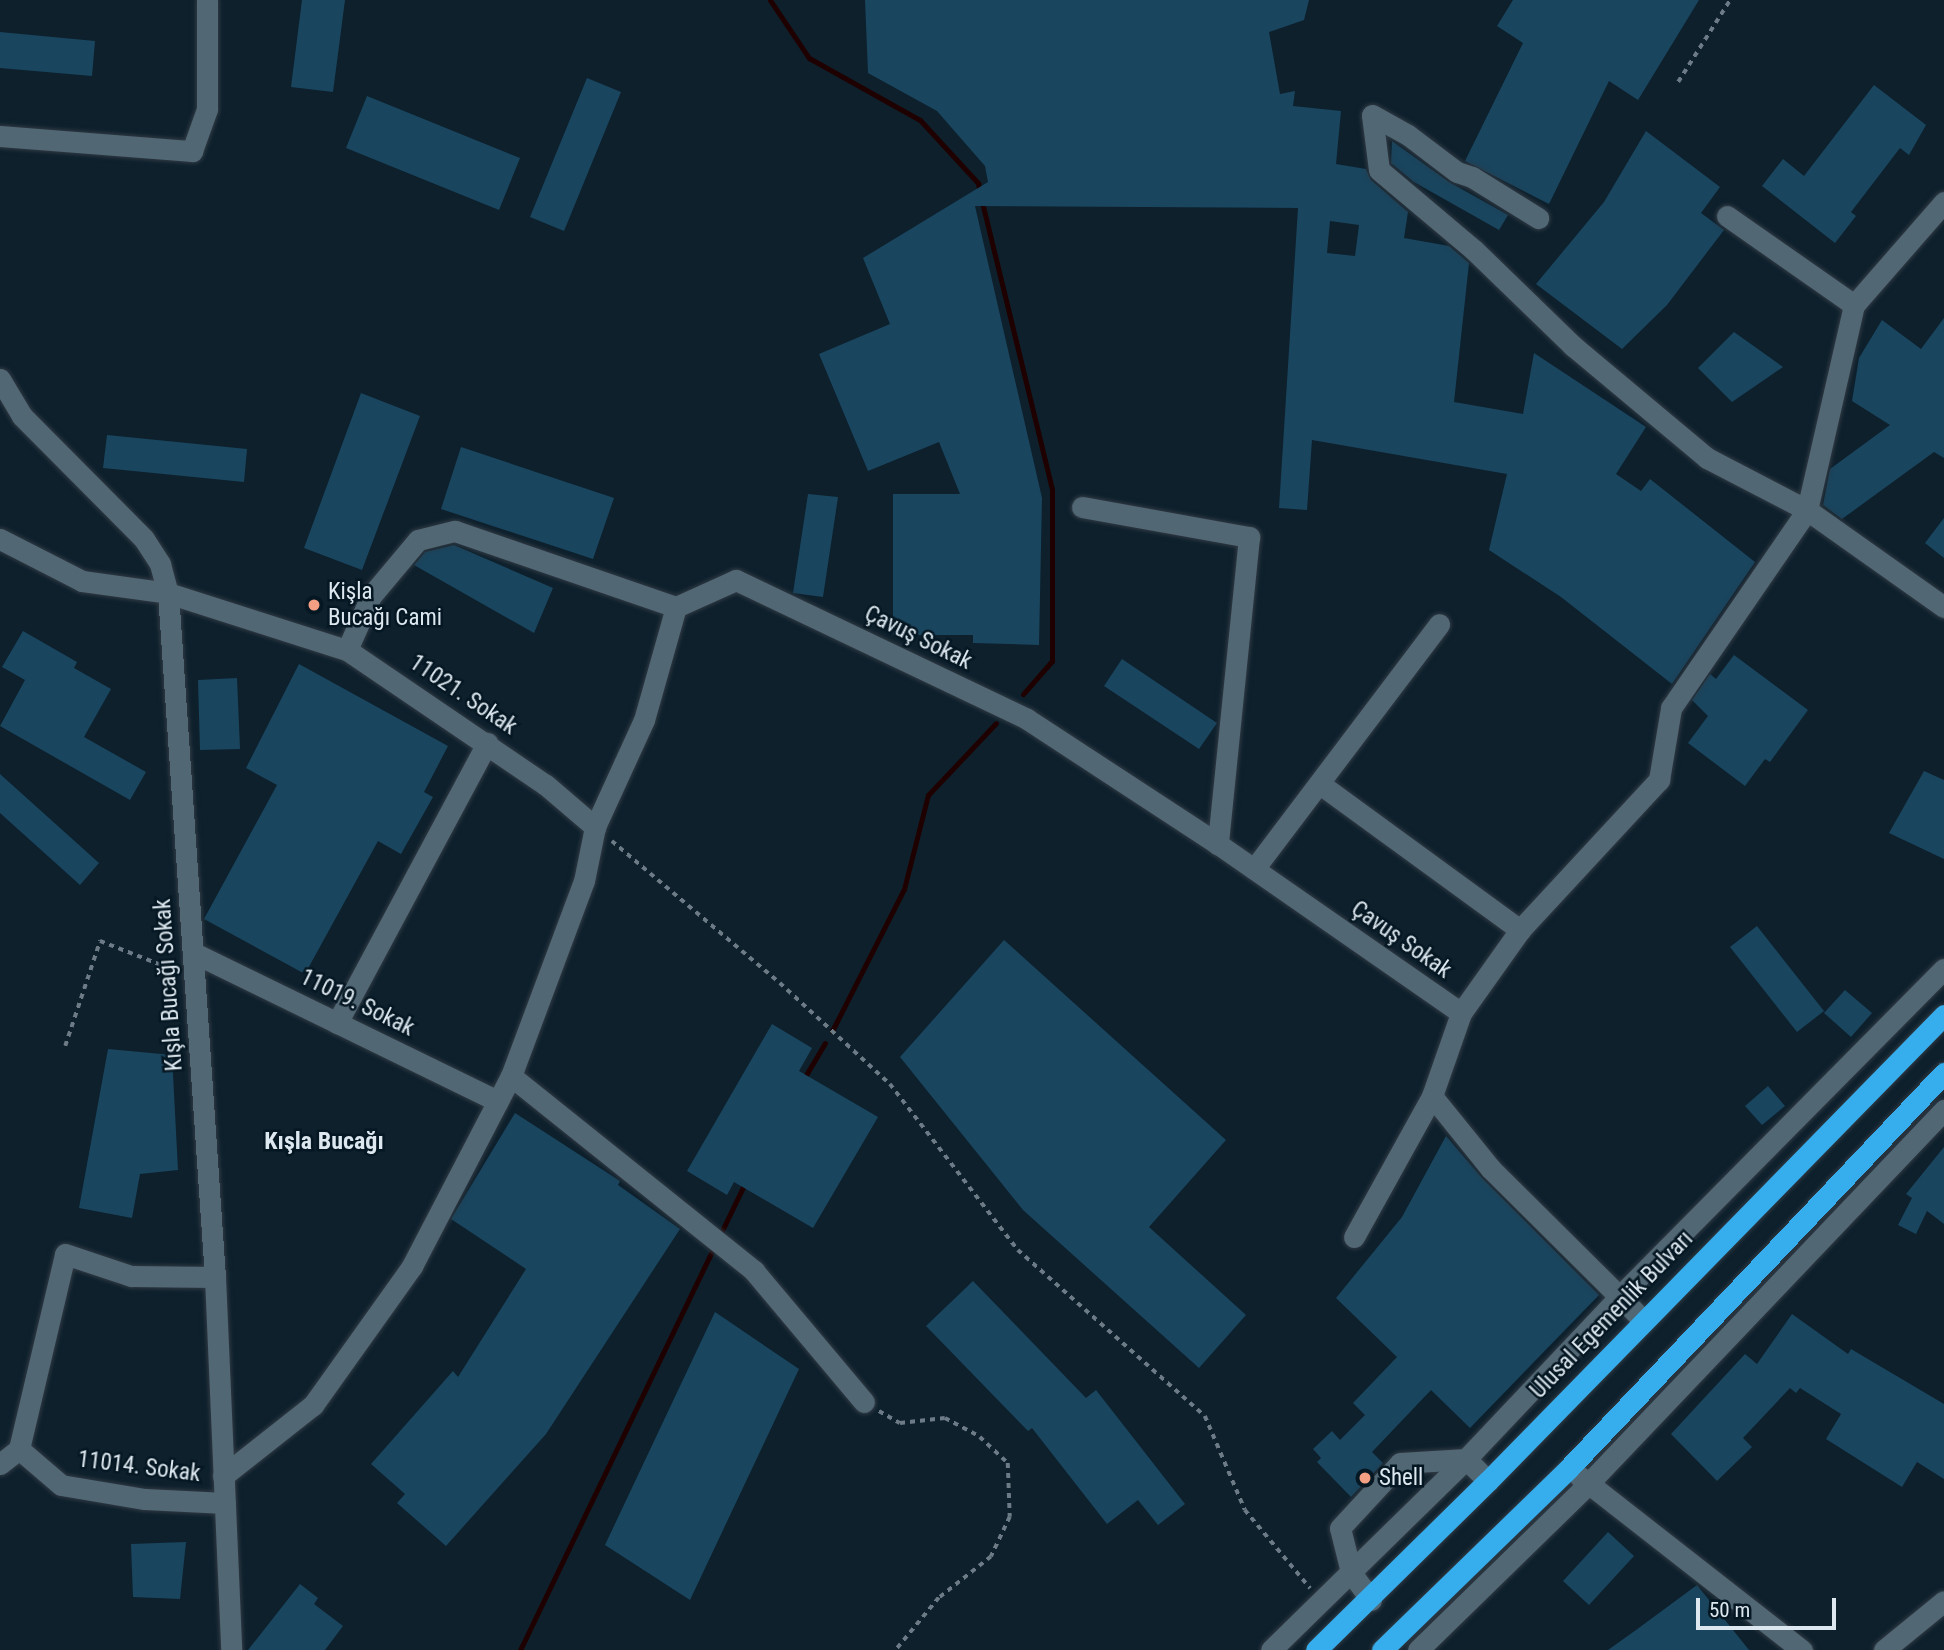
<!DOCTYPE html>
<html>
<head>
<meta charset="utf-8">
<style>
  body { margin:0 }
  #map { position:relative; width:1944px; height:1650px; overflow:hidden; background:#0d202c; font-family:"Roboto Condensed",sans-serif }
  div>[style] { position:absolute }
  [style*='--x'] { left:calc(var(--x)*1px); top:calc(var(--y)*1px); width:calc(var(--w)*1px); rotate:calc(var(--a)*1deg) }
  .stream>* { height:5px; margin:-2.5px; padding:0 2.5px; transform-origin:2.5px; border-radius:2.5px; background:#1f0000 }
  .building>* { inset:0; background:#1a455e }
  .path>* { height:3.5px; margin-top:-1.75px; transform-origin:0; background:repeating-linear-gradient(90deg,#6c7b85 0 5px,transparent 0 10px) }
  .roads { filter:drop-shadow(0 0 2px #303a44) drop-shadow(0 0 2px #303a44) }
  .minor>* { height:21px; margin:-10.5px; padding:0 10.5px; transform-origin:10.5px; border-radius:10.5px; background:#526774 }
  .highway>* { height:21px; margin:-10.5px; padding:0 10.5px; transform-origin:10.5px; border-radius:10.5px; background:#36aeed }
  .dots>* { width:19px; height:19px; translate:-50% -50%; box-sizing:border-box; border:4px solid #051722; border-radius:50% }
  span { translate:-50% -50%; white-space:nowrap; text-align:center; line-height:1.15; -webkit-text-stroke:5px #051722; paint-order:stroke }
  .poi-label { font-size:23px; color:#dce7ef }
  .left { translate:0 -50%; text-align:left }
  .street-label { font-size:23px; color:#dce7ef }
  .neighbourhood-label { font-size:24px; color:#dce7ef; font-weight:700 }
  .scale { position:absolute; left:1696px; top:1598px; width:140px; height:32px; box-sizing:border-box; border:4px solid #dce7ef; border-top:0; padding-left:9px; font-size:21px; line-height:24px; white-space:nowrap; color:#dce7ef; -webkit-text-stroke:5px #051722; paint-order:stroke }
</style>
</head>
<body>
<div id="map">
  <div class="stream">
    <i style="--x:770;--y:0;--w:70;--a:56.1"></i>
    <i style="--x:809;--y:58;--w:127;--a:29.2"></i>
    <i style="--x:920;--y:120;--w:86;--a:47.4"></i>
    <i style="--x:978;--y:183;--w:10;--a:79"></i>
    <i style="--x:982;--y:202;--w:295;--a:76.3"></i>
    <i style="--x:1052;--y:489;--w:172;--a:90"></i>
    <i style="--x:1052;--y:661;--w:44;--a:131.3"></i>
    <i style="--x:832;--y:1031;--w:159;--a:-63.1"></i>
    <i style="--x:904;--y:889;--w:97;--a:-75.7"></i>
    <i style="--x:928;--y:795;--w:99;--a:-46.6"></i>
    <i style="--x:803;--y:1080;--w:43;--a:-59.3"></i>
    <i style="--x:719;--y:1237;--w:60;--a:-64.3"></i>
    <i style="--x:520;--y:1650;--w:448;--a:-64.3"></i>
  </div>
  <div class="building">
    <i style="clip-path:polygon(302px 0,345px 0,333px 92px,291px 87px)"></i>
    <i style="clip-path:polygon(evenodd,865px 0,1309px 0,1304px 20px,1269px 32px,1280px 94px,1295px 91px,1293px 106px,1341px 111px,1336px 164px,1366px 169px,1371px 180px,1408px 212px,1404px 238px,1449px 246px,1469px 263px,1454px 402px,1523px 414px,1534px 353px,1646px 427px,1616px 474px,1641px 491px,1650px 479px,1755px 562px,1672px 684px,1561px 597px,1489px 550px,1507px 474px,1312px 440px,1307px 510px,1279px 508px,1298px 208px,975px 206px,1042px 498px,1039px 645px,973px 643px,973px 635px,893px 635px,893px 494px,960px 494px,939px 442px,868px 471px,819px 354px,890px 324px,863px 258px,988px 182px,985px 166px,937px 111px,868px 73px,865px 0,1330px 221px,1359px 225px,1355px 256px,1327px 253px,1330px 221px)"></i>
    <i style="clip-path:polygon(1513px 0,1699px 0,1638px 100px,1609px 81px,1549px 204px,1465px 161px,1523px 43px,1497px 26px)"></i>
    <i style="clip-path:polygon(0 32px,95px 41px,92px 76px,0 68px)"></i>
    <i style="clip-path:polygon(587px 78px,621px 92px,564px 231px,530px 217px)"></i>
    <i style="clip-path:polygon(1874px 85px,1926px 125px,1909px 155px,1900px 148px,1851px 212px,1856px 216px,1835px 243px,1762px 186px,1783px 159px,1804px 176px)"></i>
    <i style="clip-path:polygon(367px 96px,520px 158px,499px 210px,346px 148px)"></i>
    <i style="clip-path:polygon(1646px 131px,1720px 187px,1701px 213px,1724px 230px,1667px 305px,1622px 349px,1536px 284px,1604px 202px)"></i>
    <i style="clip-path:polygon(1392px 141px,1449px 182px,1508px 215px,1499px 230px,1414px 182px,1391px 163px)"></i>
    <i style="clip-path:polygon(1944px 318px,1944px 458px,1934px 452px,1842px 519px,1823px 505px,1830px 469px,1890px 425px,1852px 401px,1859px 358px,1882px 320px,1921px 349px)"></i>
    <i style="clip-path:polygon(1734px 332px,1783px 367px,1732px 402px,1698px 368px)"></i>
    <i style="clip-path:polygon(361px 393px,420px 416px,362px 570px,304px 548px)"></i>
    <i style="clip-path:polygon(107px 435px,247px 449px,244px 482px,103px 468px)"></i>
    <i style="clip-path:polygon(461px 447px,614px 498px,593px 559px,441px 509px)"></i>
    <i style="clip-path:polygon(808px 494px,838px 497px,823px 597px,793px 593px)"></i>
    <i style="clip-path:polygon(1944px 518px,1944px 558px,1925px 543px)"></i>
    <i style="clip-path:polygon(454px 545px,553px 588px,534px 633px,414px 565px,425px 552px)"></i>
    <i style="clip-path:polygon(23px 631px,77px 662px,74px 668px,111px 689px,84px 737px,146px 772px,130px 800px,0 726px,25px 680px,2px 667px)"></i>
    <i style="clip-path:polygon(1734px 655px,1808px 710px,1770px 762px,1765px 759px,1745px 786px,1688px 743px,1708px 716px,1692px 700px,1710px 674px,1716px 679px)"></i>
    <i style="clip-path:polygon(1122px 659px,1217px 723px,1199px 749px,1104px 686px)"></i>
    <i style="clip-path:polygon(299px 664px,448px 746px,424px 792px,433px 797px,401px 854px,378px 841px,305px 974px,204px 919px,277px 785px,246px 768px)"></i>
    <i style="clip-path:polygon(237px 678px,240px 749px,200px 750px,198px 680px)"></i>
    <i style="clip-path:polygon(1924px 771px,1944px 780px,1944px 859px,1889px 833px)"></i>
    <i style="clip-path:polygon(0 774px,99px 863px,80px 885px,0 813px)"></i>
    <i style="clip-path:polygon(1757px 926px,1824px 1011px,1797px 1032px,1730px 947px)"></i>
    <i style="clip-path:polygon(1004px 940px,1226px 1140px,1149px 1227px,1246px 1315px,1199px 1368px,1023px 1210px,900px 1057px)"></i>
    <i style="clip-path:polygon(1845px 990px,1872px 1013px,1851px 1037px,1824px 1013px)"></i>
    <i style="clip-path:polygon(772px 1024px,812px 1048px,799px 1071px,878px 1117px,813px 1228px,734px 1182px,727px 1195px,687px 1171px)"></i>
    <i style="clip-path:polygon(108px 1049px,172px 1055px,178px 1170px,140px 1174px,132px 1218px,79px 1208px)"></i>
    <i style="clip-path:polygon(1768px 1086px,1785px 1106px,1762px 1125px,1745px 1106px)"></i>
    <i style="clip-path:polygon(515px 1113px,620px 1181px,618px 1185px,680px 1229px,546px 1434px,446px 1546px,397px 1503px,405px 1494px,371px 1464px,453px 1371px,458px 1377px,526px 1269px,451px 1219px)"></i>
    <i style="clip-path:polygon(1446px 1136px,1482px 1178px,1599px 1295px,1470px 1428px,1431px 1390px,1372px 1452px,1383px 1463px,1351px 1497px,1317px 1462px,1321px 1458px,1313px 1449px,1332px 1431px,1340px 1440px,1365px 1415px,1353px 1403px,1397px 1357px,1336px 1298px,1402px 1217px)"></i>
    <i style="clip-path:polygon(1944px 1147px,1944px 1224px,1927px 1211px,1916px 1234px,1898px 1225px,1912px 1198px,1906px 1194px)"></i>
    <i style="clip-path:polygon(973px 1281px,1086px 1398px,1096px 1390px,1185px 1504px,1158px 1525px,1138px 1500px,1107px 1524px,1032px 1428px,1028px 1431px,926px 1326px)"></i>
    <i style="clip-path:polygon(715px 1312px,799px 1369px,690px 1600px,605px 1545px)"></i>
    <i style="clip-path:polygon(1792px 1314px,1848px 1354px,1851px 1349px,1944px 1404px,1944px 1479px,1917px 1462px,1902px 1487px,1826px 1439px,1841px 1414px,1800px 1388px,1796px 1393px,1790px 1388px,1743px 1438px,1752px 1447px,1717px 1481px,1671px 1434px,1745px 1354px,1757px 1364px)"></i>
    <i style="clip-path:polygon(1608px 1532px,1634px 1556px,1589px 1605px,1563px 1581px)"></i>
    <i style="clip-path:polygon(186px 1542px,180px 1599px,133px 1597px,131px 1544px)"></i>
    <i style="clip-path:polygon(300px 1584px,318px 1598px,314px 1604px,343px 1626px,325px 1650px,248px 1650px)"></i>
    <i style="clip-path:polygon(1697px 1585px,1749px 1650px,1608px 1650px,1636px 1630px)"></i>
  </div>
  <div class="path">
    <i style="--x:1678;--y:82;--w:97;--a:-57.6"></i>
    <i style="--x:612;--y:841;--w:220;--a:40.2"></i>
    <i style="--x:780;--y:983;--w:149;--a:42.6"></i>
    <i style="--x:890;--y:1084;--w:210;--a:52.4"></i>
    <i style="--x:1018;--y:1250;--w:250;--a:41.6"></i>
    <i style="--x:1205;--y:1416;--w:102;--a:66.9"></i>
    <i style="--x:1245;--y:1510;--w:102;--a:50.2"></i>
    <i style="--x:65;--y:1046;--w:111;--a:-71.6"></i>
    <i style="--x:100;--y:941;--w:79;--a:21.4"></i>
    <i style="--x:879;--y:1411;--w:24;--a:30"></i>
    <i style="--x:900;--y:1423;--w:45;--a:-6.3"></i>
    <i style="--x:945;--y:1418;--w:40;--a:28"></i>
    <i style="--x:980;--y:1437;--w:38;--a:43"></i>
    <i style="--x:1008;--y:1463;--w:54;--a:87.9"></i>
    <i style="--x:1010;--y:1517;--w:44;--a:115.4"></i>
    <i style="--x:991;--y:1557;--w:66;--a:141.7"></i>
    <i style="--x:939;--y:1598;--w:67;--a:129.6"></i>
  </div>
  <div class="roads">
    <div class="minor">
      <i style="--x:1372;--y:115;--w:41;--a:29.1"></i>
      <i style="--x:1408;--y:135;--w:61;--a:37.1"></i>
      <i style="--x:1457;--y:172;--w:16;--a:18"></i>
      <i style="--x:1472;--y:177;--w:78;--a:31.8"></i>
      <i style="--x:0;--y:136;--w:193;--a:4.5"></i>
      <i style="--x:192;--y:151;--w:45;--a:-70.3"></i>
      <i style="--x:207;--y:109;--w:109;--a:-90"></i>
      <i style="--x:1944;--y:202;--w:137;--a:131.1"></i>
      <i style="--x:1854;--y:305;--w:210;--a:102.9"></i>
      <i style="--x:1807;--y:510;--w:168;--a:35.3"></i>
      <i style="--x:1727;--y:216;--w:155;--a:35"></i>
      <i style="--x:0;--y:379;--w:43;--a:59.3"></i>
      <i style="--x:22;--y:416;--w:173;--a:45.2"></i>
      <i style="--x:144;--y:539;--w:30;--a:57"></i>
      <i style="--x:160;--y:564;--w:30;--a:75"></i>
      <i style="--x:168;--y:593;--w:686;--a:86.07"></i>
      <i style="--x:215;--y:1277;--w:373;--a:87.5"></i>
      <i style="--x:1082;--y:507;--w:170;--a:10.2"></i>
      <i style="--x:1249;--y:537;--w:309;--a:95.8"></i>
      <i style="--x:0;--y:539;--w:92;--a:27.1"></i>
      <i style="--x:82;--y:581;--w:87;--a:7.9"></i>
      <i style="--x:168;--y:593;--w:188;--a:17.7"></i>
      <i style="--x:347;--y:650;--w:240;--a:34.2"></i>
      <i style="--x:546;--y:785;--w:65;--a:40.6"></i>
      <i style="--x:347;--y:650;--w:59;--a:-66"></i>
      <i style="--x:371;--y:596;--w:73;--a:-50"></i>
      <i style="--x:418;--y:540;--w:38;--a:-14"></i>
      <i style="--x:455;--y:531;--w:234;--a:19"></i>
      <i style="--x:676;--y:607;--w:66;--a:-24.2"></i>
      <i style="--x:736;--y:580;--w:322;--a:25.5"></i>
      <i style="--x:1027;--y:719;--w:228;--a:33.2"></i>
      <i style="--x:1218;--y:844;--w:296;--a:34.8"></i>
      <i style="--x:1320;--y:784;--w:248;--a:36.1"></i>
      <i style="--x:1254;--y:869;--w:307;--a:-52.9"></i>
      <i style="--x:194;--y:953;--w:338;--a:26"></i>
      <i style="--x:337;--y:1023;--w:318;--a:-61.8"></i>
      <i style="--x:511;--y:1076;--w:312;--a:38.7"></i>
      <i style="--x:754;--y:1271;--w:171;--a:50"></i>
      <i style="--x:1432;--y:1096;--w:94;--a:51.1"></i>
      <i style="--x:1491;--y:1169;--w:214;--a:44.8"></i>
      <i style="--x:1354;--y:1237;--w:161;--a:-61"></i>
      <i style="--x:1432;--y:1096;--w:88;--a:-70.7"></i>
      <i style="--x:1461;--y:1013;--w:102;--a:-54.6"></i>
      <i style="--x:1520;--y:930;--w:205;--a:-47.2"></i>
      <i style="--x:1659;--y:780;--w:73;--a:-80.5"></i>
      <i style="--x:1671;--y:708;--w:240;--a:-55.5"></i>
      <i style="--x:1807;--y:510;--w:113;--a:-152.5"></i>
      <i style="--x:1707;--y:458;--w:175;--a:-140.1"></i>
      <i style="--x:1573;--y:346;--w:138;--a:-135.9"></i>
      <i style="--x:1474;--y:250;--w:124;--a:-139.9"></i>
      <i style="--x:1379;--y:170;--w:55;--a:-97.3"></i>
      <i style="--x:19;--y:1449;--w:200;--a:-76.7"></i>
      <i style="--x:65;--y:1254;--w:70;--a:18.4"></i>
      <i style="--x:131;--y:1276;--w:84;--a:0.7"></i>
      <i style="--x:19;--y:1449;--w:55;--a:40.6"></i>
      <i style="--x:61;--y:1485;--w:85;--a:9.5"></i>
      <i style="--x:145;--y:1499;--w:80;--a:2.9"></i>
      <i style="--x:0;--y:1464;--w:24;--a:-38"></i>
      <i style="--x:223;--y:1476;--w:115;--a:-38.3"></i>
      <i style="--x:313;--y:1405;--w:171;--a:-54.5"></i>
      <i style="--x:412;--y:1266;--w:214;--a:-62.5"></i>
      <i style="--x:511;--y:1076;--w:208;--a:-69.5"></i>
      <i style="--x:584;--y:881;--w:55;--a:-78.5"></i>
      <i style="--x:595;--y:827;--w:118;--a:-65.4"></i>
      <i style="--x:644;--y:720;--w:117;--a:-74.2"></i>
      <i style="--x:1579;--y:1476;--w:283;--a:38"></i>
      <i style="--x:1371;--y:1600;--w:34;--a:-126"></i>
      <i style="--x:1351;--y:1572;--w:45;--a:-104"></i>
      <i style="--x:1340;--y:1528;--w:88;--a:-47.3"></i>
      <i style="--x:1400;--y:1463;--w:66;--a:-3.5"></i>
      <i style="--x:1466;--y:1459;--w:31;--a:45"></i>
      <i style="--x:1271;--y:1650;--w:273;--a:-44.4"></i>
      <i style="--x:1466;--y:1459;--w:224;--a:-46.6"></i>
      <i style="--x:1620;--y:1296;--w:460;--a:-45.3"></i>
      <i style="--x:1418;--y:1650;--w:236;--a:-44.3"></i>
      <i style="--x:1587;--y:1485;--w:518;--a:-46.41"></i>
      <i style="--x:1884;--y:1650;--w:77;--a:-39.2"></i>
    </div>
    <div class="highway">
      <i style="--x:1316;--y:1650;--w:241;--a:-44.5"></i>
      <i style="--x:1488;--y:1481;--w:652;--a:-45.62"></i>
      <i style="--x:1382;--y:1650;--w:261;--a:-44.2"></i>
      <i style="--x:1569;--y:1468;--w:545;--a:-46.49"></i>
    </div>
  </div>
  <div class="dots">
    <i style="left:314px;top:605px;background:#f39f84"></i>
    <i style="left:1365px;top:1478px;background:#f39f84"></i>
  </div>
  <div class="poi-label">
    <span class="left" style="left:328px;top:605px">Kişla<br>Bucağı Cami</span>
    <span class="left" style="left:1379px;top:1478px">Shell</span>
  </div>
  <div class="street-label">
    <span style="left:918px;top:638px;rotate:26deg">Çavuş Sokak</span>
    <span style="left:463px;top:695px;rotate:34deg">11021. Sokak</span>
    <span style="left:1401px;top:940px;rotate:35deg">Çavuş Sokak</span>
    <span style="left:169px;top:985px;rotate:-94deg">Kışla Bucağı Sokak</span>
    <span style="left:357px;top:1003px;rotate:26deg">11019. Sokak</span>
    <span style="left:1612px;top:1315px;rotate:-46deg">Ulusal Egemenlik Bulvarı</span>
    <span style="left:139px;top:1467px;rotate:7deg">11014. Sokak</span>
  </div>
  <div class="neighbourhood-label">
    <span style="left:324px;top:1142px">Kışla Bucağı</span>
  </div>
  <div class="scale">50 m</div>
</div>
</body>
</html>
